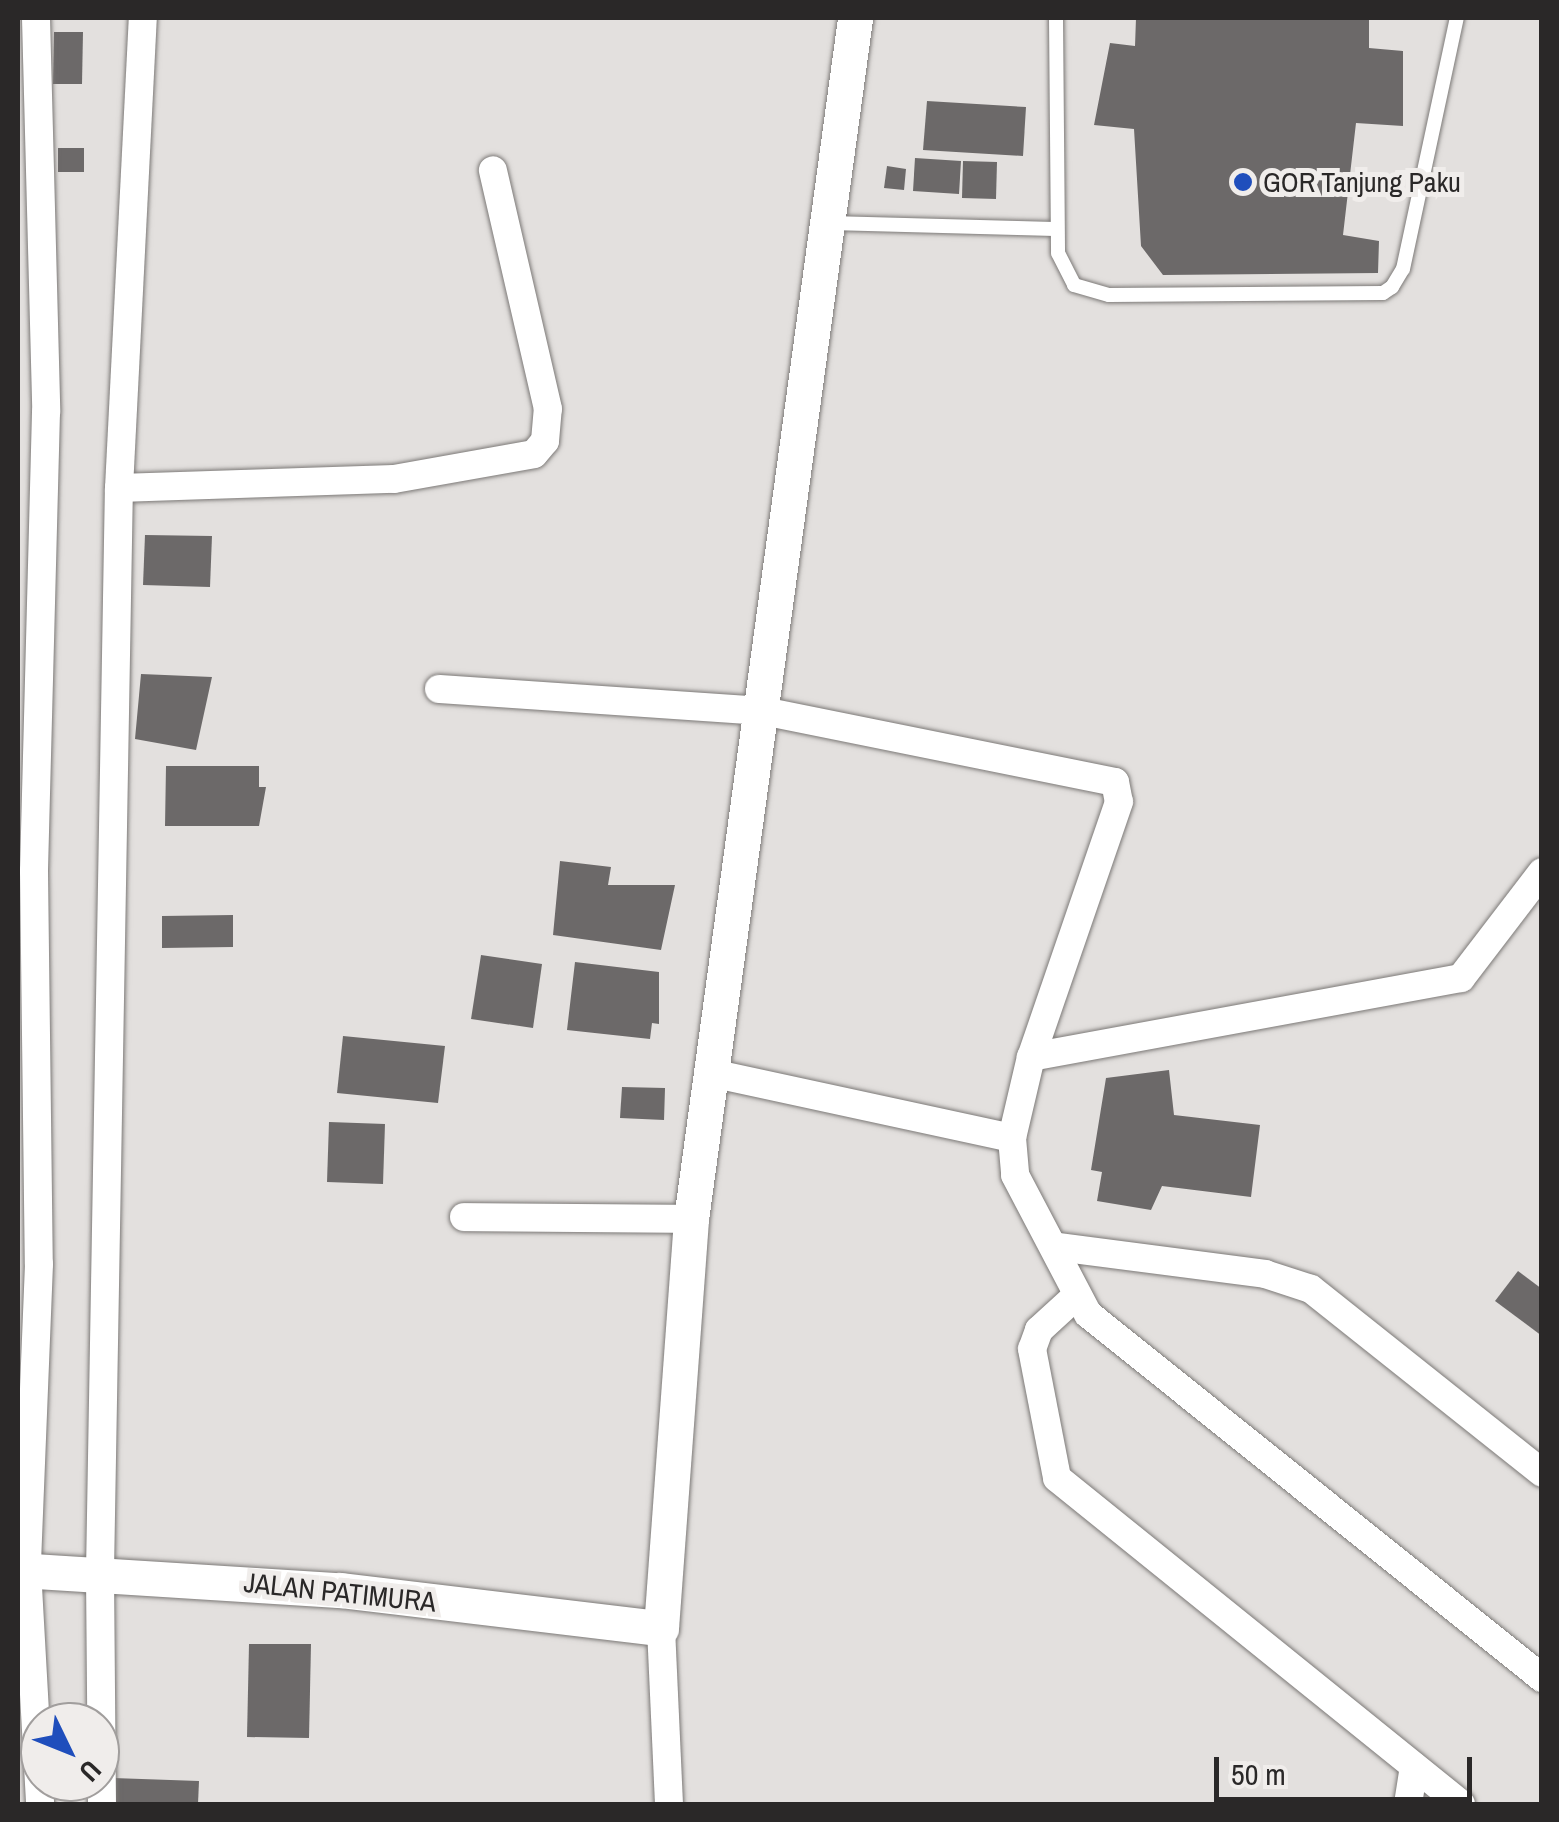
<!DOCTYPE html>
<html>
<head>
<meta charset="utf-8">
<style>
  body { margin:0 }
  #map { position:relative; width:1559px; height:1822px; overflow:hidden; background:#e3e0de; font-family:"Archivo Narrow",sans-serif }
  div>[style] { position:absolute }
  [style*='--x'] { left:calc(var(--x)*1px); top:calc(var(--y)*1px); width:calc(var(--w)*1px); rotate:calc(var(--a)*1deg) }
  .building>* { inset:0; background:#6c6969 }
  .roads { filter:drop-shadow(0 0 2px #7c7977) drop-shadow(0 0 2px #7c7977) }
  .service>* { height:14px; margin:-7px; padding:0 7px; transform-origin:7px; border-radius:7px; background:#fff }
  .minor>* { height:28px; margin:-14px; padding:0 14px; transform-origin:14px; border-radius:14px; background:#fff }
  .tertiary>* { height:35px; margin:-17.5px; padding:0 17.5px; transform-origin:17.5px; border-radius:17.5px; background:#fff }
  .dots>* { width:28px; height:28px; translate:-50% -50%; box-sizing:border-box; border:5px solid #f0edeb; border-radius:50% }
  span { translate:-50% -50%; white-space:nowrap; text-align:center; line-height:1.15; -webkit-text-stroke:10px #f0edeb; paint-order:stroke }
  .poi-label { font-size:28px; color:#2a2828 }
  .left { translate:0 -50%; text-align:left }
  .street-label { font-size:28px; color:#2a2828 }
  .frame { position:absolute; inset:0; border:20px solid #2a2828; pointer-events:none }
  .north { position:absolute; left:20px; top:1702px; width:100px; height:100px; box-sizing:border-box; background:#f0edeb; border:2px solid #a19e9d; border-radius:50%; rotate:133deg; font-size:28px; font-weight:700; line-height:40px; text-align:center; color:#2a2828 }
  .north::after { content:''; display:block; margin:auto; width:35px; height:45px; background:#1f4ebc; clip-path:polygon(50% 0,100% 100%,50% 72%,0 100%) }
  .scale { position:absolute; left:1214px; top:1757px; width:258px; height:45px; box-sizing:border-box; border:5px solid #2a2828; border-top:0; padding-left:12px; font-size:30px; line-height:35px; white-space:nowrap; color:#2a2828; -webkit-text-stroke:8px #f0edeb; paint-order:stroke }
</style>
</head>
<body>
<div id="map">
  <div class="building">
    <i style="clip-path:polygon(1136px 18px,1369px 18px,1369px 48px,1403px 51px,1403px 126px,1356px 123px,1343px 235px,1379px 241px,1378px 273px,1163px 275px,1141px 246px,1134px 129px,1094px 125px,1110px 43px,1135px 46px)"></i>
    <i style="clip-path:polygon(54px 32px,83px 32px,82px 84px,53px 84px)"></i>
    <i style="clip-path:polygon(927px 101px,1026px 107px,1023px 156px,923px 150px)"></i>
    <i style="clip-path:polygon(58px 148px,84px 148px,84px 172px,58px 172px)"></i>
    <i style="clip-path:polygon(915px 158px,961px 161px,959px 194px,913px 191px)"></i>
    <i style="clip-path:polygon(963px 161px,997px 162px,996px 199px,962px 198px)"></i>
    <i style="clip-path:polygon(887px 166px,906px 169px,904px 190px,884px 188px)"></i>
    <i style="clip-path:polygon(145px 535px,212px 536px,210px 587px,143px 585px)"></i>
    <i style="clip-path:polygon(141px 674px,212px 677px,196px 750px,135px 739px)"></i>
    <i style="clip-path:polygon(166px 766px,259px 766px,259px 787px,266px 787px,259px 826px,165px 826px)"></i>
    <i style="clip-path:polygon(560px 861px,611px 867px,608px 885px,675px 885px,661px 950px,553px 935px)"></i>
    <i style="clip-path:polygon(233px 915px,233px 947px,162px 948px,162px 916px)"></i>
    <i style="clip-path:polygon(481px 955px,542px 964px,533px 1028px,471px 1019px)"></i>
    <i style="clip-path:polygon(575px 962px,659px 972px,659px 1024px,652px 1023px,650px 1039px,567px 1030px)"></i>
    <i style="clip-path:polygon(343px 1036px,445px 1046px,438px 1103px,337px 1093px)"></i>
    <i style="clip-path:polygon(1169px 1070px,1174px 1115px,1260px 1125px,1251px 1197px,1162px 1186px,1151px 1210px,1097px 1201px,1102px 1172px,1091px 1170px,1106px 1078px)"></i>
    <i style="clip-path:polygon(622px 1087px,665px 1088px,664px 1120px,620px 1118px)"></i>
    <i style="clip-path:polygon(329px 1122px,385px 1124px,383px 1184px,327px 1182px)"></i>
    <i style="clip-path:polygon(1518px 1271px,1542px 1289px,1542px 1336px,1495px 1301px)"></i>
    <i style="clip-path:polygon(249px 1644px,311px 1644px,309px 1738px,247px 1737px)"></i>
    <i style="clip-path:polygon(113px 1778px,199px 1781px,198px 1804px,113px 1804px)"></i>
  </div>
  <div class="roads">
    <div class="service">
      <i style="--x:1056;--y:18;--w:235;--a:89.5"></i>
      <i style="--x:1058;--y:253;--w:36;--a:63"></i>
      <i style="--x:1074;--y:285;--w:36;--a:16"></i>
      <i style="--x:1109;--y:295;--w:274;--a:-0.4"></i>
      <i style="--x:1383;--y:293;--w:11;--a:-34"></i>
      <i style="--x:1392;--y:287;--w:21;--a:-59"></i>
      <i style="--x:1403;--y:269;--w:257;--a:-77.9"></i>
      <i style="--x:828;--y:223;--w:229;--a:1.5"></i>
    </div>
    <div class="minor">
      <i style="--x:36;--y:18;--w:394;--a:88.5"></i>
      <i style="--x:46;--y:412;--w:459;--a:91.5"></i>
      <i style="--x:34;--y:871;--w:393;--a:89.3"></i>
      <i style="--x:39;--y:1264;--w:305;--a:92.3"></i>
      <i style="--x:27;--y:1569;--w:235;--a:86.8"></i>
      <i style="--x:119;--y:488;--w:275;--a:-1.9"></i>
      <i style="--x:394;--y:479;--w:142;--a:-10.1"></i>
      <i style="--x:534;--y:454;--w:17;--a:-50"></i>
      <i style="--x:545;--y:441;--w:32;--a:-85"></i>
      <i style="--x:548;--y:409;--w:245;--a:-103"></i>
      <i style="--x:439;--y:689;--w:325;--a:3.9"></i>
      <i style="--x:763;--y:711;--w:359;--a:11.4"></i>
      <i style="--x:1115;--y:782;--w:20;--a:79"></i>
      <i style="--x:1119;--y:802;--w:270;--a:109"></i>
      <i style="--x:1031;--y:1057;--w:83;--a:103.2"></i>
      <i style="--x:1012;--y:1138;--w:37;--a:85"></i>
      <i style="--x:1015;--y:1175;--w:157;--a:62.3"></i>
      <i style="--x:1088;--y:1314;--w:582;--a:38.72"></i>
      <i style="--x:1031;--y:1057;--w:437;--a:-10.4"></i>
      <i style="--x:1461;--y:978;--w:133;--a:-52.6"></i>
      <i style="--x:711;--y:1073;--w:308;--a:12.2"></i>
      <i style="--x:464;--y:1217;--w:227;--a:0.5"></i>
      <i style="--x:1058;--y:1247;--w:209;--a:7.4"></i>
      <i style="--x:1265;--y:1274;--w:48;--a:18.1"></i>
      <i style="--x:1311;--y:1289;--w:295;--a:38.5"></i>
      <i style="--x:1075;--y:1297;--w:49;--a:137.5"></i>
      <i style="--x:1039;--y:1330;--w:20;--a:110"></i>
      <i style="--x:1032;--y:1349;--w:131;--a:79"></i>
      <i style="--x:1057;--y:1478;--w:519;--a:38.9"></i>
      <i style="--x:661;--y:1628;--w:176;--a:87.4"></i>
      <i style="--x:102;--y:1804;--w:232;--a:-90.5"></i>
      <i style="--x:100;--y:1572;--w:1084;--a:-89"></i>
      <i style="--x:119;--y:488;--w:471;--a:-87.1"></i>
      <i style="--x:1408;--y:1804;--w:38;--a:-81"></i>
    </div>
    <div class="tertiary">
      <i style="--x:18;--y:1570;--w:323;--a:3.6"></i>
      <i style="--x:340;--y:1590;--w:323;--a:6.8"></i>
      <i style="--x:661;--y:1628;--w:410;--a:-85.8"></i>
      <i style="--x:691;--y:1219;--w:1212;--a:-82.22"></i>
    </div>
  </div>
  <div class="dots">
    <i style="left:1243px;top:182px;background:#1f4ebc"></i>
  </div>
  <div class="poi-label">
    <span class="left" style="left:1263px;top:182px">GOR Tanjung Paku</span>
  </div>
  <div class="street-label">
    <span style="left:340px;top:1592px;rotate:6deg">JALAN PATIMURA</span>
  </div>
  <div class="frame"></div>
  <div class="north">U</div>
  <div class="scale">50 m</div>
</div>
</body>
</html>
